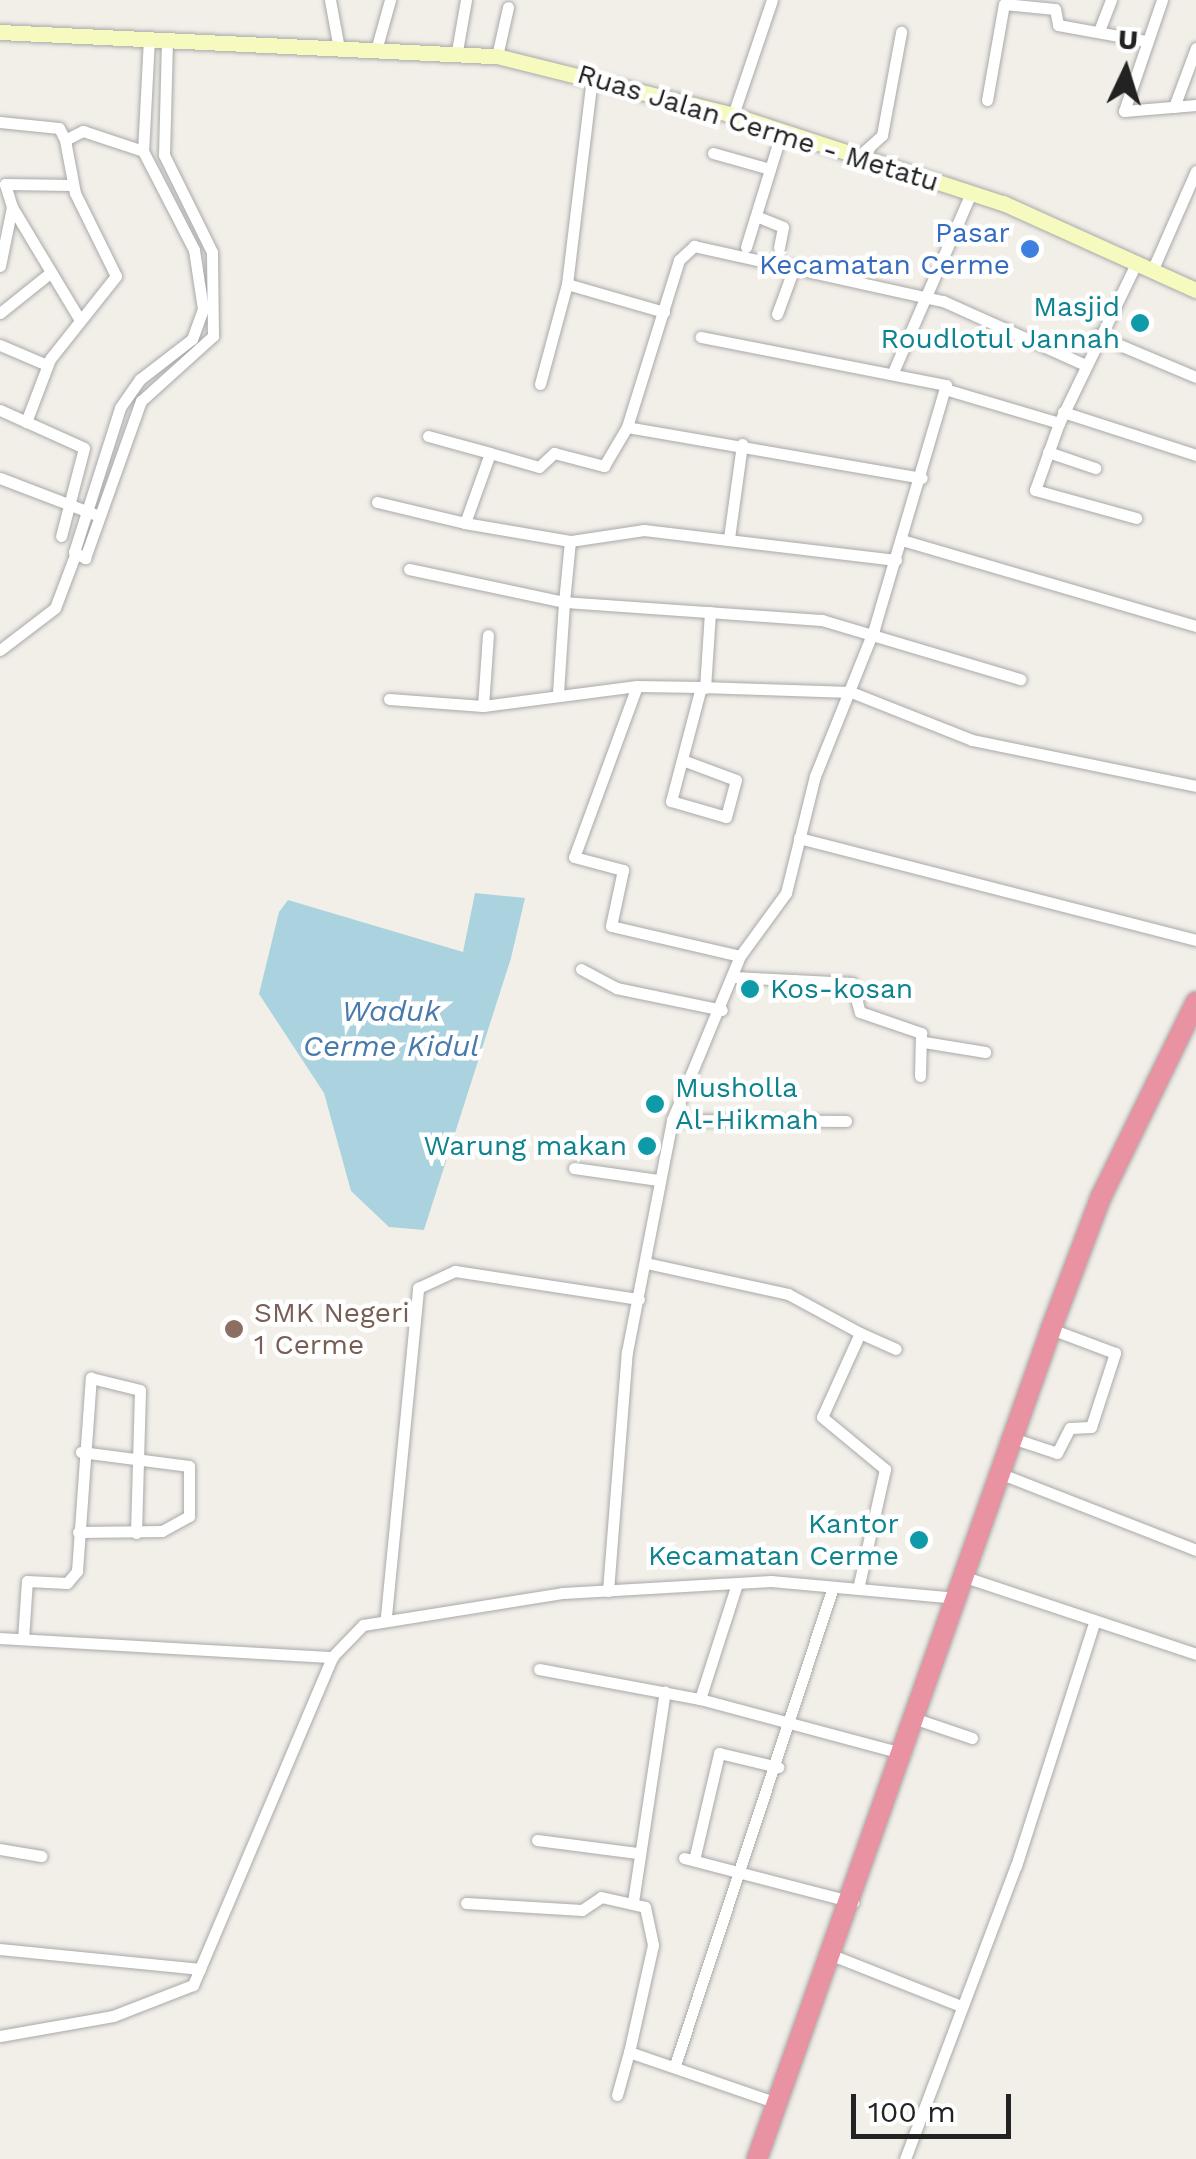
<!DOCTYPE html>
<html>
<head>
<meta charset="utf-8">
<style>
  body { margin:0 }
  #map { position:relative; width:1196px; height:2159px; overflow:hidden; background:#f2efe9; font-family:"Work Sans",sans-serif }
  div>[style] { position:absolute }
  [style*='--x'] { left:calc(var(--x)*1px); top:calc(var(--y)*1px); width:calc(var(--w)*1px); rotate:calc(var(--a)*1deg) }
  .water>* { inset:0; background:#aad3df }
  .roads { filter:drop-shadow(0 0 2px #a9a9a9) drop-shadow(0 0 2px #a9a9a9) }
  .street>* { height:11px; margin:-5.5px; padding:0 5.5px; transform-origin:5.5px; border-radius:5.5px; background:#fff }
  .secondary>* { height:15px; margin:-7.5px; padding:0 7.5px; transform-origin:7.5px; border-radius:7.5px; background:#f7fabf }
  .highway>* { height:20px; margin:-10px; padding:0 10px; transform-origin:10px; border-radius:10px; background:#e892a2 }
  .dots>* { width:28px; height:28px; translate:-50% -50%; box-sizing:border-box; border:5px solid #fff; border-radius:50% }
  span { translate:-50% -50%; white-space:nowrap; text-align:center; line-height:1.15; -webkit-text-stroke:9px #fff; paint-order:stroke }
  .street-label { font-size:28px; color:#222 }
  .shop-label { font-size:28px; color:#366cbe }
  .right { translate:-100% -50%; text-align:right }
  .culture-label { font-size:28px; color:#0d838f }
  .left { translate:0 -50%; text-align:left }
  .education-label { font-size:28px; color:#785e54 }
  .water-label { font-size:30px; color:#4a7aab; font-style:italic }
  .north { position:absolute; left:1076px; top:20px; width:100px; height:100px; -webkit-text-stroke:8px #fff; paint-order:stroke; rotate:4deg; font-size:28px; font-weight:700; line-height:40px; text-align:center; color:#222 }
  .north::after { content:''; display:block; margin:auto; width:35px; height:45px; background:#222; clip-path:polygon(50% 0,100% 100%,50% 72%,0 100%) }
  .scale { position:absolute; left:851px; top:2094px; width:160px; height:45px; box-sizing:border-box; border:5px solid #222; border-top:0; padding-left:12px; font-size:30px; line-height:35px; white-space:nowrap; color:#222; -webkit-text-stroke:8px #fff; paint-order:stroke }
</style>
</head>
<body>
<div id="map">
  <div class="water">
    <i style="clip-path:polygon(475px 893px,525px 898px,511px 958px,424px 1230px,389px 1227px,351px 1191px,324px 1093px,259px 994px,279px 912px,288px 900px,463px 952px)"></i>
  </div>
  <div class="roads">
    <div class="street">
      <i style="--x:330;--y:0;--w:44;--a:79.5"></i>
      <i style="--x:1162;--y:0;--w:117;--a:108.9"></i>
      <i style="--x:1124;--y:111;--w:72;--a:-4.8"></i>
      <i style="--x:1099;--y:31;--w:33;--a:-69"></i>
      <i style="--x:149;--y:38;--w:113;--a:93"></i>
      <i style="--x:143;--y:151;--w:111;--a:62.7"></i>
      <i style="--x:194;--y:250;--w:60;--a:81.3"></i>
      <i style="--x:203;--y:309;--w:32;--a:110"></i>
      <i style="--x:192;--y:339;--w:66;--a:142.4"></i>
      <i style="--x:140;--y:379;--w:35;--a:125"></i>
      <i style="--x:120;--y:408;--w:151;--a:107.7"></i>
      <i style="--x:74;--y:552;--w:13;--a:29"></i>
      <i style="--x:85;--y:558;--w:167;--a:-70.4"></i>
      <i style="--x:141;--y:401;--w:97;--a:-42.1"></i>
      <i style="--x:213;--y:336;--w:84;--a:-90.7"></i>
      <i style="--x:212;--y:252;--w:108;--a:-116.3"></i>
      <i style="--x:164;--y:155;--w:117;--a:-88.5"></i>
      <i style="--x:378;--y:43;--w:45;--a:-74.4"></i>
      <i style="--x:457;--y:51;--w:52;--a:-80"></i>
      <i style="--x:497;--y:56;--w:50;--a:-77.3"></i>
      <i style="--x:987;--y:100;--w:97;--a:-80"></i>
      <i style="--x:1004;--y:4;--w:51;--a:5.6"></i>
      <i style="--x:1055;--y:9;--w:16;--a:79"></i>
      <i style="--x:1058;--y:25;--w:89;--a:10.3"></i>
      <i style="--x:1174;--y:107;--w:63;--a:-69.6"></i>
      <i style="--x:733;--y:115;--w:121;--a:-71.3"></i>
      <i style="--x:0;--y:122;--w:59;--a:5.8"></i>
      <i style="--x:59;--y:128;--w:13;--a:63"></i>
      <i style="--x:713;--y:153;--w:59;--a:15.7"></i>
      <i style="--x:859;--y:156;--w:31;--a:-42"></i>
      <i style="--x:882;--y:135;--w:105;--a:-79.5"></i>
      <i style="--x:12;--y:207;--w:132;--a:59"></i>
      <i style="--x:756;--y:216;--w:29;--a:22"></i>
      <i style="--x:783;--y:227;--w:21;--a:101"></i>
      <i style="--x:746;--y:247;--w:121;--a:-72.8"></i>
      <i style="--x:0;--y:266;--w:60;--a:-78.5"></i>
      <i style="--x:12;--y:207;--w:24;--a:-107"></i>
      <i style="--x:5;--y:184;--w:68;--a:0.8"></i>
      <i style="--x:1152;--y:271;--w:109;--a:-66.3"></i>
      <i style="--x:567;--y:284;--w:209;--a:-83.1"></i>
      <i style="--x:0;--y:313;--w:64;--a:-38.7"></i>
      <i style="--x:777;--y:314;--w:52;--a:-69.8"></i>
      <i style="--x:1096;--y:335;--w:108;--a:22.8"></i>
      <i style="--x:0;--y:345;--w:51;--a:23.1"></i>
      <i style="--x:894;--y:370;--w:193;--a:-66.5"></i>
      <i style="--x:540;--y:384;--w:104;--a:-74.9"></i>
      <i style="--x:567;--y:284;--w:101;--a:16.1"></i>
      <i style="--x:945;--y:389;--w:119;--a:16.6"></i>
      <i style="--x:1059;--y:423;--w:177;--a:-64.2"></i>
      <i style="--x:0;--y:410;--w:92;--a:24.3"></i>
      <i style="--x:84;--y:448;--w:91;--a:104.6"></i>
      <i style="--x:1063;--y:412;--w:140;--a:17.9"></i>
      <i style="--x:26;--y:422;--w:67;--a:-69.1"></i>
      <i style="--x:50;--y:359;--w:106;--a:-51.5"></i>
      <i style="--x:116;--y:276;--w:93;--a:-116.3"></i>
      <i style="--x:75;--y:193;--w:54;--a:-100.7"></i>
      <i style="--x:65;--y:140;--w:20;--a:-27"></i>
      <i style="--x:83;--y:131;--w:63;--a:18.4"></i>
      <i style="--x:1059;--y:423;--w:71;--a:109.7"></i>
      <i style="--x:1035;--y:490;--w:105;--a:15.5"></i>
      <i style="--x:627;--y:427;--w:175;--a:-72.7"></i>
      <i style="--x:679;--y:260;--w:21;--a:-43"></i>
      <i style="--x:694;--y:246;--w:255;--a:12.5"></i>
      <i style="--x:943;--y:301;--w:154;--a:24.2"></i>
      <i style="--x:428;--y:436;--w:64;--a:15.3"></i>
      <i style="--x:1048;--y:452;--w:50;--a:18.8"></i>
      <i style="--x:0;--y:478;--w:101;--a:21"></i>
      <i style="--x:377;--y:502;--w:90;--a:13.4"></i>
      <i style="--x:729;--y:538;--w:95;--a:-82.1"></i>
      <i style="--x:902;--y:540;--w:306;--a:16.3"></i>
      <i style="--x:896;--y:560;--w:254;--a:-173.2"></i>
      <i style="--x:644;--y:530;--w:75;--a:171.5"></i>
      <i style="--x:570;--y:541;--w:107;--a:-170.3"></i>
      <i style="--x:465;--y:523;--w:74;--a:-70.3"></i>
      <i style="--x:490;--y:453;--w:51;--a:15.9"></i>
      <i style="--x:539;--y:467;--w:21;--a:-43"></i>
      <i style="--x:554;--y:453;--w:52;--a:14.6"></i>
      <i style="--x:604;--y:466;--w:45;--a:-59.5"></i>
      <i style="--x:627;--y:427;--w:299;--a:9.8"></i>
      <i style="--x:409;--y:569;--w:158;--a:12"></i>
      <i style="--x:564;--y:602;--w:61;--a:-84.4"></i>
      <i style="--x:0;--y:650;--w:69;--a:-37.4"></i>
      <i style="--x:55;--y:608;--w:57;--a:-69.3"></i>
      <i style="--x:637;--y:686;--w:64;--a:0.9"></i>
      <i style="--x:701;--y:687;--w:118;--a:104.7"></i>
      <i style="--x:671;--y:801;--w:57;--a:16.2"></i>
      <i style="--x:726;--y:817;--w:38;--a:-75"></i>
      <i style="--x:736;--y:780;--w:54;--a:-159.6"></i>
      <i style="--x:701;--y:687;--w:150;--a:1.9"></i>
      <i style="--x:851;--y:692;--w:130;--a:21.6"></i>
      <i style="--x:972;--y:740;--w:229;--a:11.6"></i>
      <i style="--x:705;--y:688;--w:76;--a:-86.2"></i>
      <i style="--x:558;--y:693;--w:91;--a:-86.2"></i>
      <i style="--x:564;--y:602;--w:259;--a:4"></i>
      <i style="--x:822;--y:620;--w:207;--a:16.6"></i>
      <i style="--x:389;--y:699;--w:94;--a:4.3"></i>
      <i style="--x:483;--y:706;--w:155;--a:-7.4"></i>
      <i style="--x:637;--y:686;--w:182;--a:110.2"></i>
      <i style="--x:574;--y:857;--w:51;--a:14.9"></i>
      <i style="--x:623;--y:870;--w:57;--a:102.1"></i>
      <i style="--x:611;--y:926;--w:132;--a:13.1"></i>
      <i style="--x:483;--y:706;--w:71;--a:-86"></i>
      <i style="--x:799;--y:838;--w:410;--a:14.4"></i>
      <i style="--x:581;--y:969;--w:40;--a:28"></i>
      <i style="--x:616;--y:988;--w:108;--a:11.7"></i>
      <i style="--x:733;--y:977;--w:119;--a:2.9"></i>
      <i style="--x:852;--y:983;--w:30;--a:75"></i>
      <i style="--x:860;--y:1012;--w:65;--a:19"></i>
      <i style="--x:921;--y:1033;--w:43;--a:91.3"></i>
      <i style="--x:924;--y:1042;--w:62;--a:9.3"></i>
      <i style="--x:672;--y:1120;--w:174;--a:0.3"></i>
      <i style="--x:574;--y:1168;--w:85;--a:8.1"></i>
      <i style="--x:646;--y:1263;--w:145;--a:12.3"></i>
      <i style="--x:788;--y:1294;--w:82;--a:28.4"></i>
      <i style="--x:860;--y:1333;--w:92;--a:114.3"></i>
      <i style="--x:822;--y:1417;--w:82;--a:39.5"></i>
      <i style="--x:885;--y:1469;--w:123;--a:102.7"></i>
      <i style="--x:860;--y:1333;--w:39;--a:24"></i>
      <i style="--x:1012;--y:1438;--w:47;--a:18.4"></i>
      <i style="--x:1057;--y:1453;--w:28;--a:-63"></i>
      <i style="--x:1070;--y:1428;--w:21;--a:-3"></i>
      <i style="--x:1091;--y:1427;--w:78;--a:-72"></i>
      <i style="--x:1115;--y:1353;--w:68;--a:-159.4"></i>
      <i style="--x:999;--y:1473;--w:212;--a:21.3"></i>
      <i style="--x:78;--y:1532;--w:84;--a:-0.7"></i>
      <i style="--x:162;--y:1531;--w:31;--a:-29"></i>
      <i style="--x:189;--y:1516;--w:50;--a:-90"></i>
      <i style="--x:189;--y:1466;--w:109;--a:-172.6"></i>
      <i style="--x:965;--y:1577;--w:243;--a:18.4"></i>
      <i style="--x:608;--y:1591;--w:240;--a:-85.5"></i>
      <i style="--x:627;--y:1352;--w:236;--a:-79"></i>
      <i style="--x:672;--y:1120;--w:178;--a:-67.5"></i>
      <i style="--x:740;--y:956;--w:78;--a:-53.9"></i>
      <i style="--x:786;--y:893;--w:121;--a:-76.1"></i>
      <i style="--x:815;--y:776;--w:158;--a:-68.1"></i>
      <i style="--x:874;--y:629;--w:254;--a:-73.6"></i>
      <i style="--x:946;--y:385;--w:250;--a:-168.9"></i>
      <i style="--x:386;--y:1616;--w:330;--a:-84.4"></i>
      <i style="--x:418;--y:1288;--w:41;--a:-24.7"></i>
      <i style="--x:455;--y:1271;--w:186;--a:8.7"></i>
      <i style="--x:0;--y:1638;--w:333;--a:3.3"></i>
      <i style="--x:23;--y:1639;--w:58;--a:-86.1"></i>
      <i style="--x:27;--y:1581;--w:40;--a:2.9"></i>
      <i style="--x:67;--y:1583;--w:16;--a:-50"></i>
      <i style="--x:77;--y:1571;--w:194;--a:-85.9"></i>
      <i style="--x:91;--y:1378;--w:50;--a:13.8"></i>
      <i style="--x:140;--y:1390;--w:143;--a:91.6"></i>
      <i style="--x:539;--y:1669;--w:164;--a:10.6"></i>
      <i style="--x:700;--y:1699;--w:212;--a:15"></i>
      <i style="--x:700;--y:1699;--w:121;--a:-72.2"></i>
      <i style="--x:919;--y:1720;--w:56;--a:18.8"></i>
      <i style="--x:537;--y:1840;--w:101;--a:7.4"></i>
      <i style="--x:0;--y:1849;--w:42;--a:9.7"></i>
      <i style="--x:684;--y:1858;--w:175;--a:14.6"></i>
      <i style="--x:694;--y:1860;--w:110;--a:-76.8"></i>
      <i style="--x:719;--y:1753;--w:61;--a:13.3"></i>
      <i style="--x:633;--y:1902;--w:213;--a:-81.4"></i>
      <i style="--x:466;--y:1903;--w:116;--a:3.5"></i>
      <i style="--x:582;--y:1910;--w:23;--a:-34"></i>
      <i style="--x:601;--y:1897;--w:45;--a:12.8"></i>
      <i style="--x:645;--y:1907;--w:39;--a:78"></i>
      <i style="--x:653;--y:1945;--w:110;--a:102.6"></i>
      <i style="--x:629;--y:2052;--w:157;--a:19"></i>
      <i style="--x:0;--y:1949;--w:201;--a:5.7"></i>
      <i style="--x:834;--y:1956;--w:136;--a:21.5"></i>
      <i style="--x:0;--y:2036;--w:115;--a:-10"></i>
      <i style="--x:113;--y:2016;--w:86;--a:-21.2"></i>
      <i style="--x:193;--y:1985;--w:356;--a:-67"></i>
      <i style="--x:332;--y:1657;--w:45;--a:-45.9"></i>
      <i style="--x:363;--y:1625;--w:203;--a:-9.1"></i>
      <i style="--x:563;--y:1593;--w:208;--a:-3.3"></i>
      <i style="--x:771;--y:1581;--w:187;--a:5.2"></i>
      <i style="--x:675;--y:2065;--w:503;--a:-71.71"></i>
      <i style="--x:617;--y:2095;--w:45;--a:-74.4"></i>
      <i style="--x:905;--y:2159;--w:313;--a:-69.3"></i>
      <i style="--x:1016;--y:1866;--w:255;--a:-72.2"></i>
    </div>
    <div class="secondary">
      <i style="--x:0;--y:32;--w:498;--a:2.8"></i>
      <i style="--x:497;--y:56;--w:243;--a:14"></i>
      <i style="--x:733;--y:115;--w:284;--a:18.1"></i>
      <i style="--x:1003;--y:203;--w:212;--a:24.3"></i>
    </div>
    <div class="highway">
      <i style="--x:757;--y:2159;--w:881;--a:-70.49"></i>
      <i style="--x:1051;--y:1329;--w:141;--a:-69.3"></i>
      <i style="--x:1101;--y:1197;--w:217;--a:-64"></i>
    </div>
  </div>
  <div class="dots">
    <i style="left:1030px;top:249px;background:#3f7fe0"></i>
    <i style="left:1140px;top:323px;background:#0f9aa8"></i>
    <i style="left:750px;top:989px;background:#0f9aa8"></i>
    <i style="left:655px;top:1104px;background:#0f9aa8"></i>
    <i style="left:647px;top:1146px;background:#0f9aa8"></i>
    <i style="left:234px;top:1329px;background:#8d6e63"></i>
    <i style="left:919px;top:1540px;background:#0f9aa8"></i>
  </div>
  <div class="street-label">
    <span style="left:758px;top:128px;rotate:17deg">Ruas Jalan Cerme - Metatu</span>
  </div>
  <div class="shop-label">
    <span class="right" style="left:1010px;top:249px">Pasar<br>Kecamatan Cerme</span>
  </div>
  <div class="culture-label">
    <span class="right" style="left:1120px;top:323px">Masjid<br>Roudlotul Jannah</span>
    <span class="left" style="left:770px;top:989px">Kos-kosan</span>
    <span class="left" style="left:675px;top:1104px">Musholla<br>Al-Hikmah</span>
    <span class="right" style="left:627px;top:1146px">Warung makan</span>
    <span class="right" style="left:899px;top:1540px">Kantor<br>Kecamatan Cerme</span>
  </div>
  <div class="education-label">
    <span class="left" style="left:254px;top:1329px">SMK Negeri<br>1 Cerme</span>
  </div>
  <div class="water-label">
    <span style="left:391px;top:1028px">Waduk<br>Cerme Kidul</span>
  </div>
  <div class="north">U</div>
  <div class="scale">100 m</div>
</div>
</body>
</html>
